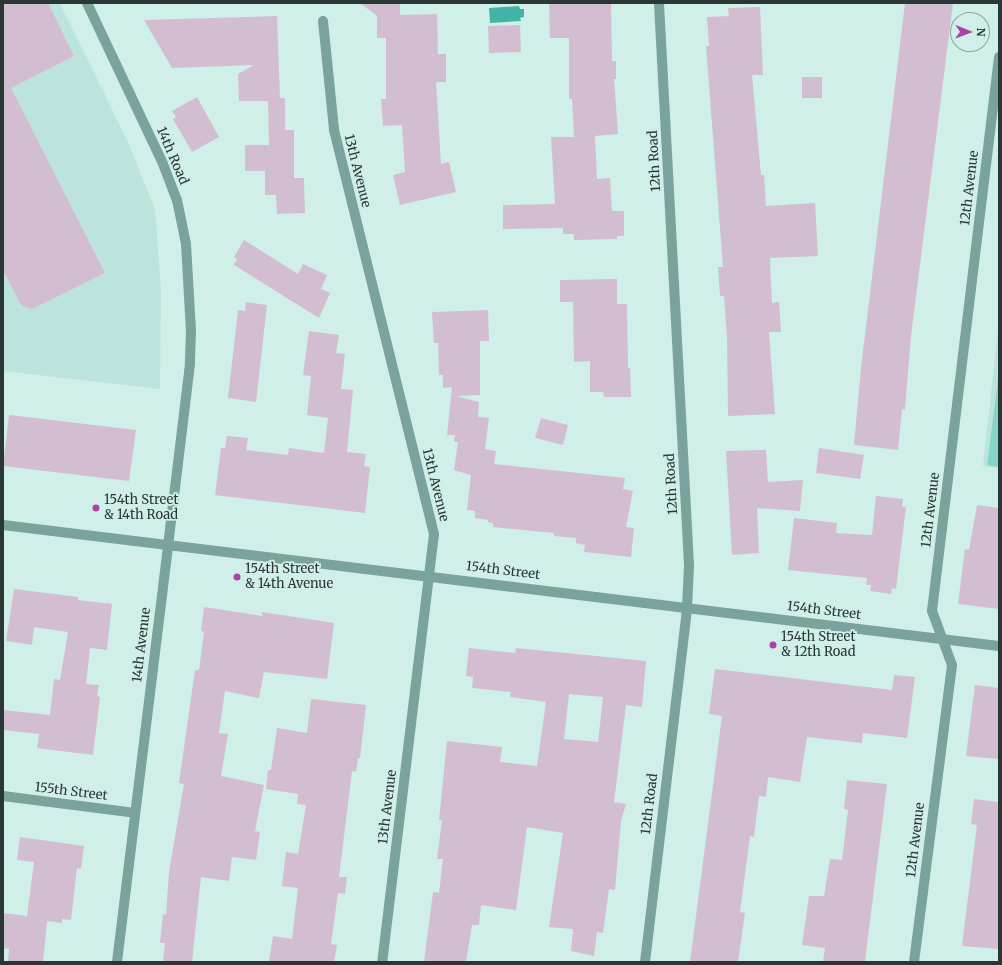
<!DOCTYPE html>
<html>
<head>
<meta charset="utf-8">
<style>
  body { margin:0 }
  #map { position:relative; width:1002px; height:965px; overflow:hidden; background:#d0efe9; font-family:Merriweather,serif }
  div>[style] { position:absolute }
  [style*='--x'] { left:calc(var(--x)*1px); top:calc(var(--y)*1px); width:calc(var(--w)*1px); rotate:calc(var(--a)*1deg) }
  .built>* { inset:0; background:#bce3dc }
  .green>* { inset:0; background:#87d5c9 }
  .water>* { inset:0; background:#41b4a6 }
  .building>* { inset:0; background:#d2bed0 }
  .minor>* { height:10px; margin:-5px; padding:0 5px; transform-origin:5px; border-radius:5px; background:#79a39c }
  .tertiary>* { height:10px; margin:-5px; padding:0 5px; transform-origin:5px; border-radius:5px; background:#79a39c }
  .dots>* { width:11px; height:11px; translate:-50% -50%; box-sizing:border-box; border:2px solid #d0efe9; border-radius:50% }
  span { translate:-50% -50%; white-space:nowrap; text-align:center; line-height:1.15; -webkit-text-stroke:3.5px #d0efe9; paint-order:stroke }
  .street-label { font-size:13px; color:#2b3735 }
  .poi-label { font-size:13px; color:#2b3735 }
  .left { translate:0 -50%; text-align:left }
  .frame { position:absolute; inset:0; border:4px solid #2b3735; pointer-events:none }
  .north { position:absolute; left:950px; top:12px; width:40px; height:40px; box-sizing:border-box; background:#d0efe9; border:1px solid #8ea5a1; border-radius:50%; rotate:91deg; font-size:11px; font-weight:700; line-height:16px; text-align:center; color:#2b3735 }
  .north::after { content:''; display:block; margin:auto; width:14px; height:18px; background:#ab43a6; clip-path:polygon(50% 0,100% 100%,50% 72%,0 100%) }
</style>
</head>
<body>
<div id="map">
  <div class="built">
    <i style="clip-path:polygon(3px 3px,60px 3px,128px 142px,155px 209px,161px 291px,160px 389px,3px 371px)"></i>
    <i style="clip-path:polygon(999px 321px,999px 468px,983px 466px)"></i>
  </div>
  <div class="green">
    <i style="clip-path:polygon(999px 372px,999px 467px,987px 465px)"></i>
  </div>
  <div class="water">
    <i style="clip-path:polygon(519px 6px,520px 9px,524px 9px,524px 17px,520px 18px,521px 21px,490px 23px,489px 8px)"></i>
  </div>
  <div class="building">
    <i style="clip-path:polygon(3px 3px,48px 3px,74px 56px,11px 88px,105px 273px,32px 309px,21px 305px,3px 270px)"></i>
    <i style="clip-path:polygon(360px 3px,400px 3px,400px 15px,437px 14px,438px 54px,446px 54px,446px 82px,436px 82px,441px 164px,449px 162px,456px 192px,400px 205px,393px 175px,405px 172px,402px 125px,383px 126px,381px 99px,386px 99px,386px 38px,377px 38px,377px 16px)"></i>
    <i style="clip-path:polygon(611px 3px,612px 61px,616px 61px,616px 79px,614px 79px,618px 134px,595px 136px,597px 179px,610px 178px,612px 211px,624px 211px,624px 236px,617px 236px,617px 239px,574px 240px,574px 234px,563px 234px,563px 228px,503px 229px,503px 205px,555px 204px,551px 137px,574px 137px,572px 99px,569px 99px,569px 38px,550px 38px,549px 4px)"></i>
    <i style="clip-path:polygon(905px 3px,953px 3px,911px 336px,905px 410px,902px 409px,898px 450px,854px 445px,861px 368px)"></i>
    <i style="clip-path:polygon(760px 7px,763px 75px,752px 75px,761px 175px,764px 175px,766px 206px,815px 203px,818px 256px,770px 258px,772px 303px,779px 302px,781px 332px,769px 332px,775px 414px,728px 416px,727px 338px,724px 296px,720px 296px,718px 267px,723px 267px,706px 46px,709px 46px,707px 17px,729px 16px,728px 8px)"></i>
    <i style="clip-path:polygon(277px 16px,280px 98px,285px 98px,285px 130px,294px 130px,294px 178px,304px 178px,305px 213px,277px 214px,276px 195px,265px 195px,265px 171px,245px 171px,245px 145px,269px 145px,268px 101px,239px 101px,238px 74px,254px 65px,172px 68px,144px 20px)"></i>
    <i style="clip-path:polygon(520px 25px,521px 52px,489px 53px,488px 26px)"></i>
    <i style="clip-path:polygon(802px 77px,822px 77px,822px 98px,802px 98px)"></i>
    <i style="clip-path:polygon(197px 97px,219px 137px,192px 152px,173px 119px,176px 117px,172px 111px)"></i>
    <i style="clip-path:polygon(244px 240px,298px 274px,303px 264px,327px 275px,321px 289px,330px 293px,319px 318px,234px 265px,237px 259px,234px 257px)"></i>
    <i style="clip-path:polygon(617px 279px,617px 304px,627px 304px,628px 368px,630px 368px,631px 397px,604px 397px,603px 392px,590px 392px,590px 361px,574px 362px,573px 302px,560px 302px,560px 280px)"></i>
    <i style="clip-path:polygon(246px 302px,267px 305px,256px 402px,228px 398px,238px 310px,245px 311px)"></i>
    <i style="clip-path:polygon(488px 310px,489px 341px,480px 341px,480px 395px,456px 396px,479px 402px,478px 417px,489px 418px,485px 449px,496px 451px,494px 464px,625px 478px,623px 489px,633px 491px,626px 527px,634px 528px,631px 557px,584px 552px,585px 545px,576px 543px,576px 538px,554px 536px,554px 533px,493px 527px,493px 523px,488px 522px,488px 520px,475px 518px,475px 511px,467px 510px,471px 475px,454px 470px,458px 442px,454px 442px,455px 435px,447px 435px,452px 387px,443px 388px,443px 375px,439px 375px,438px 343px,434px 343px,432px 312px)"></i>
    <i style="clip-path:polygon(309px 331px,339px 335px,336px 353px,345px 354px,341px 389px,353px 390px,347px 452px,366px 454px,364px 466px,370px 467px,365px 513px,215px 495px,221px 448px,225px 448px,227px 436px,248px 438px,246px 450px,288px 455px,289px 448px,324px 453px,328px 418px,307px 415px,311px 376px,303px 375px)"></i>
    <i style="clip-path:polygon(9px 415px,136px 430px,129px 481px,3px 466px)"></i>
    <i style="clip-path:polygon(541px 418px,568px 425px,563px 445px,535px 438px)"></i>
    <i style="clip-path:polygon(819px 448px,864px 455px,860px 479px,816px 473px)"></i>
    <i style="clip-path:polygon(766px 450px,768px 482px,803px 480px,800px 511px,757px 508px,759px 553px,732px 555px,726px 451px)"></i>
    <i style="clip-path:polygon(876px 496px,903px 499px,902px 506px,906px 507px,896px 589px,892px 588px,891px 594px,870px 591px,871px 585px,866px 585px,867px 578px,788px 570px,794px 518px,837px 523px,836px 533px,872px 535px)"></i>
    <i style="clip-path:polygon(977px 505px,999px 508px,999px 609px,958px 604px,965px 549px,969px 550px)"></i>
    <i style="clip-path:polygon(14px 589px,78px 597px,78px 600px,112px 604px,107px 650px,90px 648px,86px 684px,99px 685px,97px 696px,100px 697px,93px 755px,37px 748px,39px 734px,3px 730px,3px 710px,50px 715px,54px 679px,60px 680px,68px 632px,34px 627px,32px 645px,6px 641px)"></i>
    <i style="clip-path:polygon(204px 607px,262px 616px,262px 612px,334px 623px,327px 679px,264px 672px,259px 698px,225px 691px,219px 733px,228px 734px,221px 776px,264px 785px,255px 831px,260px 832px,256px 860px,232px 857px,229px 881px,201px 877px,192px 962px,163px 962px,165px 943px,160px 943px,163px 914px,166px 915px,169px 872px,184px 784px,179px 783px,195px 670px,199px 670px,204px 632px,201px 631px)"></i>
    <i style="clip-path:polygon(evenodd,469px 648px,515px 653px,516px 648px,646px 661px,642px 707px,626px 705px,614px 802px,626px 804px,621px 821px,615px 890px,609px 889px,603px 933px,597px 932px,594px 956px,571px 951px,573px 929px,549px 927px,563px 833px,527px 827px,516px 910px,481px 905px,479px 925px,472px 925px,466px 962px,424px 962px,433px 892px,439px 893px,443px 859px,437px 859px,442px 820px,439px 820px,447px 741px,502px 747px,500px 762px,537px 766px,546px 702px,510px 697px,511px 692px,472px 688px,473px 677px,466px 676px,469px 648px,569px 694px,603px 697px,598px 742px,564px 739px,569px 694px)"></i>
    <i style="clip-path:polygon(715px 669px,892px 690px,894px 675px,915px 677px,907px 738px,863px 733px,862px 743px,807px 737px,800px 782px,768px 777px,766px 797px,759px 796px,754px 837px,750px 836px,740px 912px,745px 913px,738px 962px,690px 962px,722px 716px,709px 714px)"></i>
    <i style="clip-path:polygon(975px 685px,999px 688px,999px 759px,966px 756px)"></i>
    <i style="clip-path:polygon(311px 699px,366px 705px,360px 758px,358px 758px,356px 772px,352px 771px,339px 877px,347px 877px,345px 894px,338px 893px,331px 944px,337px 945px,334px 962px,269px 962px,273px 936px,292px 939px,298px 888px,282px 886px,286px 852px,298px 854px,306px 805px,297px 804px,298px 794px,266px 789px,268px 770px,271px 770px,277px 728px,307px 733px)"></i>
    <i style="clip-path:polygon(847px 780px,887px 784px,867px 945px,865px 962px,823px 962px,825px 948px,802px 945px,809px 896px,824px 896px,830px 859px,842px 860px,848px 810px,844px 809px)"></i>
    <i style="clip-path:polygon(974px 799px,999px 802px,999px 949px,962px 946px,977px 825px,971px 824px)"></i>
    <i style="clip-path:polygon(20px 837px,84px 846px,81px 869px,77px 868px,71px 920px,62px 919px,62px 923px,47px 921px,43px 962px,8px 962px,9px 949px,3px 948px,3px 913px,27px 916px,34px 862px,17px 860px)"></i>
  </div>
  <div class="minor">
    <i style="--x:323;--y:21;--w:110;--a:84.2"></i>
    <i style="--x:334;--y:130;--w:416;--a:76.1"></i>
    <i style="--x:434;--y:534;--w:431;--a:96.9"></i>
    <i style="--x:3;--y:796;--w:133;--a:7.3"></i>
    <i style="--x:117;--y:962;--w:420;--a:-83"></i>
    <i style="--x:645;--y:962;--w:356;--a:-83.2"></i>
    <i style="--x:687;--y:608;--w:43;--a:-87.3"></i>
    <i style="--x:689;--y:565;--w:563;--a:-93.06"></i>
    <i style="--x:914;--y:962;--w:299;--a:-82.7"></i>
    <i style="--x:952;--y:665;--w:58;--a:-110.3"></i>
    <i style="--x:932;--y:611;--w:558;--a:-83.1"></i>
  </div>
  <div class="tertiary">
    <i style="--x:87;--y:3;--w:178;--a:64.7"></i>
    <i style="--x:163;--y:164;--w:39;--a:69"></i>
    <i style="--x:177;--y:200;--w:45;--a:78.4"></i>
    <i style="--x:186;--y:244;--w:87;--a:86.7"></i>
    <i style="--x:191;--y:331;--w:33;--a:92"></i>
    <i style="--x:190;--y:364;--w:182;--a:96.9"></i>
    <i style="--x:3;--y:525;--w:1003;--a:6.93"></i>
  </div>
  <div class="dots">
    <i style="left:96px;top:508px;background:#ab43a6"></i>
    <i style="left:237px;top:577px;background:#ab43a6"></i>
    <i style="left:773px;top:645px;background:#ab43a6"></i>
  </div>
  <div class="street-label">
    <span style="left:172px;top:156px;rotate:67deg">14th Road</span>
    <span style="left:655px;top:161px;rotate:-93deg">12th Road</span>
    <span style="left:357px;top:171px;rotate:76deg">13th Avenue</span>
    <span style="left:970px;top:188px;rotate:-83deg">12th Avenue</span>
    <span style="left:672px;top:484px;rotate:-93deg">12th Road</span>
    <span style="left:435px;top:485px;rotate:76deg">13th Avenue</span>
    <span style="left:931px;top:510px;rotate:-83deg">12th Avenue</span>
    <span style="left:503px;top:571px;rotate:7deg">154th Street</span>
    <span style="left:824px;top:611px;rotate:7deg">154th Street</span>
    <span style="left:142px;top:645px;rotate:-83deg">14th Avenue</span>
    <span style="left:71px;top:792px;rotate:7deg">155th Street</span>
    <span style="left:650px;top:804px;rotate:-83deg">12th Road</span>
    <span style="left:388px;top:807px;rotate:-83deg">13th Avenue</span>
    <span style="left:916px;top:840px;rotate:-83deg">12th Avenue</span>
  </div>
  <div class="poi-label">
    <span class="left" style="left:104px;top:508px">154th Street<br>&amp; 14th Road</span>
    <span class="left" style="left:245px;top:577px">154th Street<br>&amp; 14th Avenue</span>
    <span class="left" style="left:781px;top:645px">154th Street<br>&amp; 12th Road</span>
  </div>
  <div class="frame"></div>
  <div class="north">N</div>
</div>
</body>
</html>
